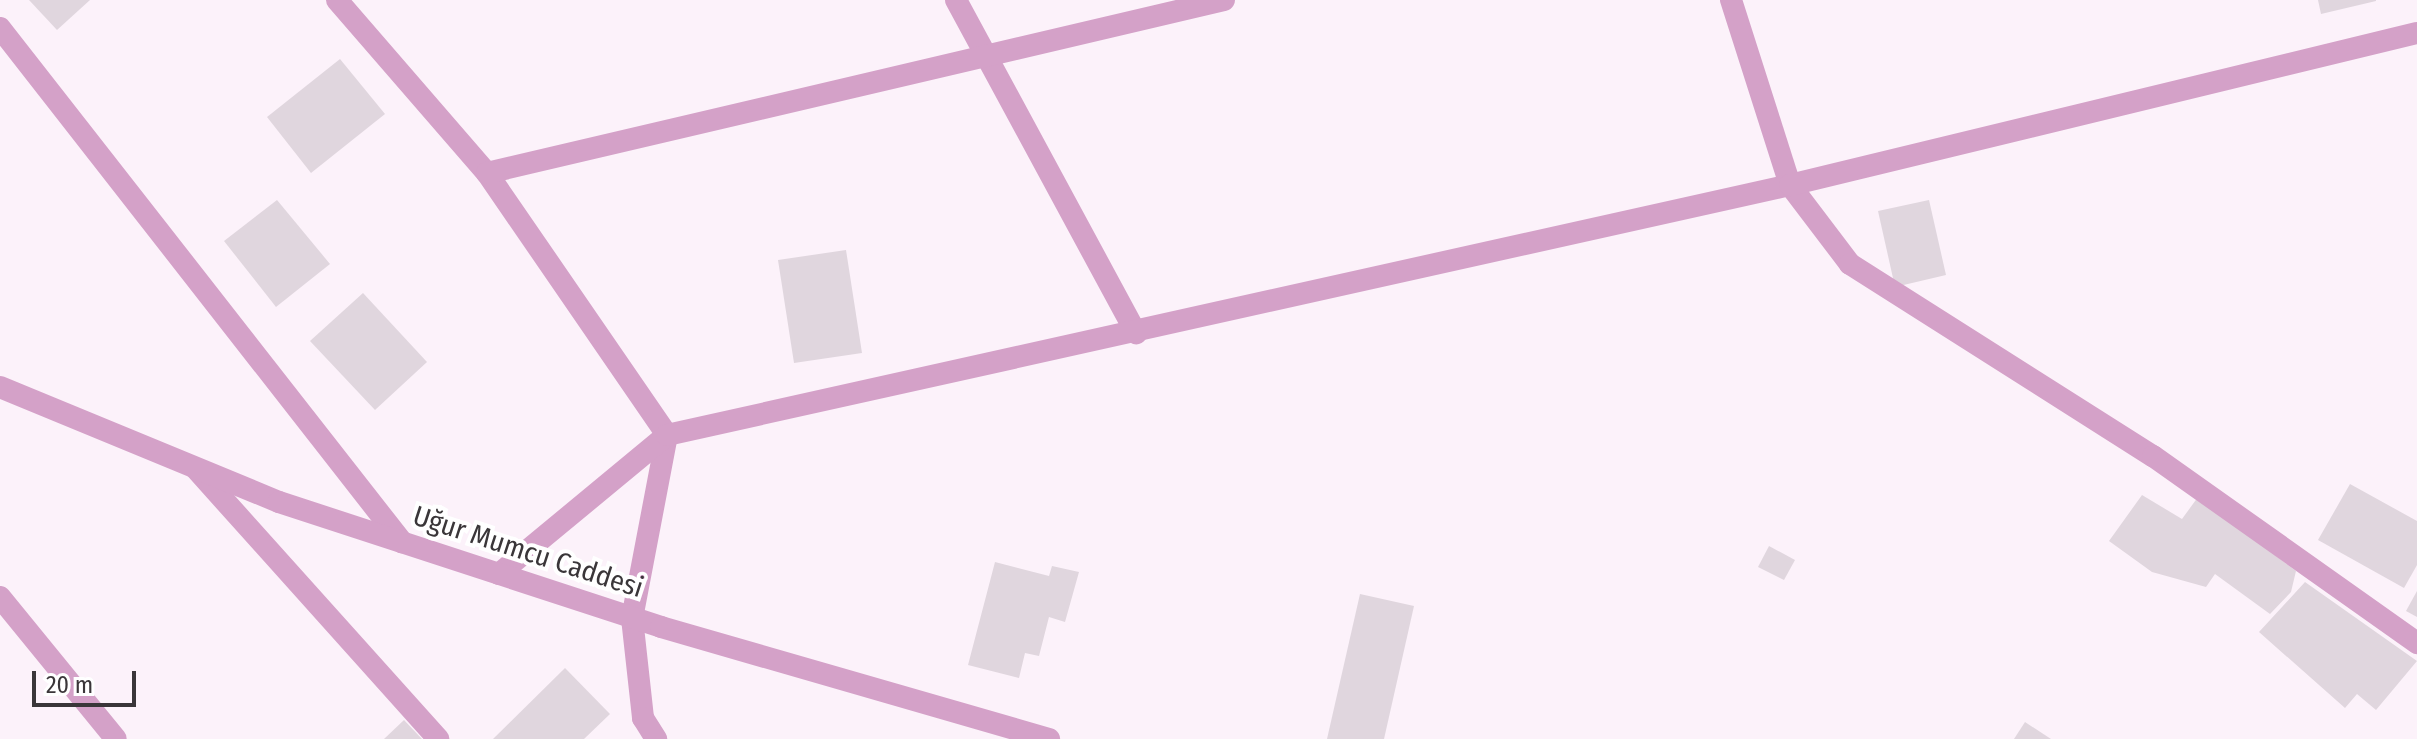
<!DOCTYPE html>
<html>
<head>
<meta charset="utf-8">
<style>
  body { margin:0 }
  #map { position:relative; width:2417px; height:739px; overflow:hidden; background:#fcf2fa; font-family:"Fira Sans Condensed",sans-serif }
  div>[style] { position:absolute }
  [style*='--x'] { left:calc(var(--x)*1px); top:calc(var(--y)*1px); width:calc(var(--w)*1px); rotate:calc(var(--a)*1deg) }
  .building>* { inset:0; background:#e0d6de }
  .minor>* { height:22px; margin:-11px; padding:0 11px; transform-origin:11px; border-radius:11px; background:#d4a1c8 }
  .tertiary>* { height:22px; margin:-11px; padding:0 11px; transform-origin:11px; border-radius:11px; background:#d4a1c8 }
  span { translate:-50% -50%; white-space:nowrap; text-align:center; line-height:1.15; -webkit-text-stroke:8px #fff; paint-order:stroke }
  .street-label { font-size:28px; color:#3a3639 }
  .scale { position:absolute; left:32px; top:671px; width:104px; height:36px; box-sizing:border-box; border:4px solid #3a3639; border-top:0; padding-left:10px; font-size:24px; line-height:28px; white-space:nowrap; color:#3a3639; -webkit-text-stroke:6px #fff; paint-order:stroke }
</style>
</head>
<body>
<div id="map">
  <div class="building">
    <i style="clip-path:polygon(29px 0,90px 0,57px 30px)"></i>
    <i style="clip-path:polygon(2318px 0,2376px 0,2376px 1px,2321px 14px)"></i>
    <i style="clip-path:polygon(340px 59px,385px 114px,311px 173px,267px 117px)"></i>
    <i style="clip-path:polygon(277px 200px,330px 264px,276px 307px,224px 241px)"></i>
    <i style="clip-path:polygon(1929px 200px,1946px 275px,1895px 287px,1878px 211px)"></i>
    <i style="clip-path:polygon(846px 250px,862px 353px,794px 363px,778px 260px)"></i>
    <i style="clip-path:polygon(363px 293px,427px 362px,375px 410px,310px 341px)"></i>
    <i style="clip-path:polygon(2350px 484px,2417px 521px,2417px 565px,2404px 588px,2318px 540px)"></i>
    <i style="clip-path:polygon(2142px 495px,2182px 519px,2198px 497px,2296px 571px,2291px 592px,2270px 614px,2215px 574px,2206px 587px,2152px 572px,2109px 541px)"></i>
    <i style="clip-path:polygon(1769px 546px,1795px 560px,1784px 580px,1758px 567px)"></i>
    <i style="clip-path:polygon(995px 562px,1049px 576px,1052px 566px,1079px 572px,1065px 622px,1049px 617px,1039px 656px,1025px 653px,1019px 678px,968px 665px)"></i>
    <i style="clip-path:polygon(2305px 582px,2417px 661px,2376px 710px,2357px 694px,2345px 708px,2259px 632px)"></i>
    <i style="clip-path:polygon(2417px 591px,2417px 617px,2406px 611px)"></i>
    <i style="clip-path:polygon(1360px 594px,1414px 606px,1384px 739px,1327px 739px)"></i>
    <i style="clip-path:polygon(565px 668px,610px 714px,584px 739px,493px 739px)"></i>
    <i style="clip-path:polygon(404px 720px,422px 739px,384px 739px)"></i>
    <i style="clip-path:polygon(2025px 722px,2051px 739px,2014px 739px)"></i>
  </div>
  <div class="minor">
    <i style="--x:337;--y:0;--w:229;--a:49.1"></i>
    <i style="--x:487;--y:173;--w:318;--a:55.5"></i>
    <i style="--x:667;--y:435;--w:186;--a:100.8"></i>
    <i style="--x:632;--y:618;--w:101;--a:83.7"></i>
    <i style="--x:643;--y:718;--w:25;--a:58"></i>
    <i style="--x:956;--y:0;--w:379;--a:61.6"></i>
    <i style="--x:1731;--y:0;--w:194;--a:72.3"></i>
    <i style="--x:1790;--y:185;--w:99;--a:52.8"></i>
    <i style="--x:1850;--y:264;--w:359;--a:32.4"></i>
    <i style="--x:2153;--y:456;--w:324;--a:35.3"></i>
    <i style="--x:0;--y:28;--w:653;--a:51.97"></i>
    <i style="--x:487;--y:173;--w:757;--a:-13.21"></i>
    <i style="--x:196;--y:469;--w:363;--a:48.1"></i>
    <i style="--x:499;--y:574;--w:218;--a:-39.6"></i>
    <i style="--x:667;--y:435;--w:1150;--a:-12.55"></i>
    <i style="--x:1790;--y:185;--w:645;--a:-13.63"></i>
    <i style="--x:0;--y:597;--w:183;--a:50.8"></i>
  </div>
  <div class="tertiary">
    <i style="--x:0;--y:387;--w:302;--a:22.4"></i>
    <i style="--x:279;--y:502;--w:402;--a:18.1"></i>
    <i style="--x:661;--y:627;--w:404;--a:16.1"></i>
  </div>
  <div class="street-label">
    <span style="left:528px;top:552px;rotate:18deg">Uğur Mumcu Caddesi</span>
  </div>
  <div class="scale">20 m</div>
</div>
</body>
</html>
